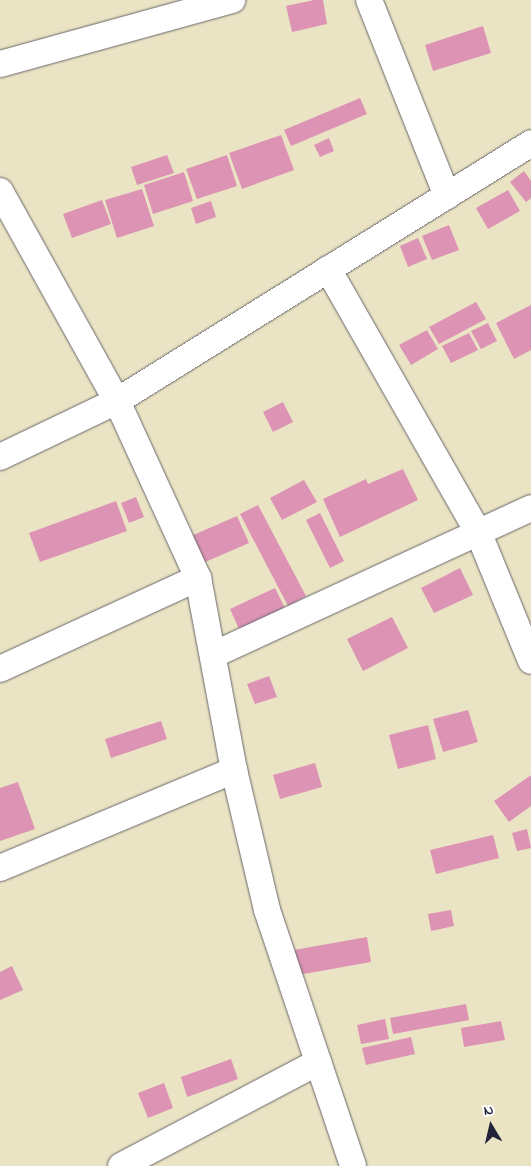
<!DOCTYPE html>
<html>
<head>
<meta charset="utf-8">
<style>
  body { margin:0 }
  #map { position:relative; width:531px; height:1166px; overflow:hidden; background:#ebe4c4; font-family:"Indie Flower",sans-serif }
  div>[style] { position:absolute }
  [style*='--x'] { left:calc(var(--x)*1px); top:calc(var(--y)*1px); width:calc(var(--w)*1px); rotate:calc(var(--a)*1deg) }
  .building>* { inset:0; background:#dc93b4 }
  .roads { filter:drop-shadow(0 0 1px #68666b) drop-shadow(0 0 1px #68666b) }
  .street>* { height:26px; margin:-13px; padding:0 13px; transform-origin:13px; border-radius:13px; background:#fff }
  span { translate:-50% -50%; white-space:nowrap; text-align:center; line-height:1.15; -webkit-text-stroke:4.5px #fff; paint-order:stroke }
  .north { position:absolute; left:466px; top:1101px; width:50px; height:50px; -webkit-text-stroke:4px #fff; paint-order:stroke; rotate:351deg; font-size:14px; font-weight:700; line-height:20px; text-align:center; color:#22223b }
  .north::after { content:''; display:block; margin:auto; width:18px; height:22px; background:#22223b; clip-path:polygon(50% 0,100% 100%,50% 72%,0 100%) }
</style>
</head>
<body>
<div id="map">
  <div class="building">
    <i style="clip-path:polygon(314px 0,323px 0,327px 24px,292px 32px,286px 6px)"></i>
    <i style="clip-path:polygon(483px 26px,491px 53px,433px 71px,425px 45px)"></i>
    <i style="clip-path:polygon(360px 98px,367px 114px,291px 146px,284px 130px)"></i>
    <i style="clip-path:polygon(281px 135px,294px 170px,242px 189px,229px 153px)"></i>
    <i style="clip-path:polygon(329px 138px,334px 151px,320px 157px,314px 145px)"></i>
    <i style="clip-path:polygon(167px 155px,174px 173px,137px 185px,131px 167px)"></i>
    <i style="clip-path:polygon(227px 155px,237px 186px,197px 199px,186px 169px)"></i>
    <i style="clip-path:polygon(524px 171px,531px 181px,531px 198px,526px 202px,510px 182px)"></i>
    <i style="clip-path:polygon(184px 172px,193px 201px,153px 214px,144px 185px)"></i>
    <i style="clip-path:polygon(142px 189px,154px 226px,117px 238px,105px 200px)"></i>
    <i style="clip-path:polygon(508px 190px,520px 211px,488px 229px,476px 208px)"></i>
    <i style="clip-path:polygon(102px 200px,111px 224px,72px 238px,63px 214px)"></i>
    <i style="clip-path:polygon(211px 201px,216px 217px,196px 224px,191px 208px)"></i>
    <i style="clip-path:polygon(449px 225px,459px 250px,432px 260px,422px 236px)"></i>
    <i style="clip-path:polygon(418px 238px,427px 259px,408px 267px,400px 246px)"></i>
    <i style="clip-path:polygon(476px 302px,486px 319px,439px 344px,429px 327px)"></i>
    <i style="clip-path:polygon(531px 305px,531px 350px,514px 359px,496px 323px)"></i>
    <i style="clip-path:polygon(488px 323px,497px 341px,481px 349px,471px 331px)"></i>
    <i style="clip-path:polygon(427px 330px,438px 349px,411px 365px,399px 345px)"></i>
    <i style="clip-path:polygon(469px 333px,478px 350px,451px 363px,442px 346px)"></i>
    <i style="clip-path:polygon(283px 402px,293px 422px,273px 432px,263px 412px)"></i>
    <i style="clip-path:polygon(403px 469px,418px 500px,340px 537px,323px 499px,366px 479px,368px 484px)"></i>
    <i style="clip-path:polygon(304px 480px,317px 502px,282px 520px,270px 498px)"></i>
    <i style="clip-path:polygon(136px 497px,144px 517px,129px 523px,121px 503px)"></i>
    <i style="clip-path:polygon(116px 501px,127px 531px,40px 562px,29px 533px)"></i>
    <i style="clip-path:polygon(258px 505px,306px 596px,288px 606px,240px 514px)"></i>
    <i style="clip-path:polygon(320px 513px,344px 561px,330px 568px,306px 520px)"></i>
    <i style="clip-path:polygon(237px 516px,249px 543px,203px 563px,191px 536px)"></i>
    <i style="clip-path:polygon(460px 568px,473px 595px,434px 613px,421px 588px)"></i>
    <i style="clip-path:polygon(275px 588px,285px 608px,239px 629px,230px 609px)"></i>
    <i style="clip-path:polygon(392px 617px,408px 648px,363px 671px,347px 639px)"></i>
    <i style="clip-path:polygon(269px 676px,277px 697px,255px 704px,247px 684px)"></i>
    <i style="clip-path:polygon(468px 710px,478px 742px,443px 752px,433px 719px)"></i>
    <i style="clip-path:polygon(161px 721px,167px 739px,111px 758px,105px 739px)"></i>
    <i style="clip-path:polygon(428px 725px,436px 759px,398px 769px,389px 735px)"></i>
    <i style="clip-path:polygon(315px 763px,322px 787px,280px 799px,273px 775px)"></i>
    <i style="clip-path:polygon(531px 775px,531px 806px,509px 822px,494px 801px)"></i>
    <i style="clip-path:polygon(18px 782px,35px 829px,0 841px,0 788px)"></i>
    <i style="clip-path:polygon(527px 829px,531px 848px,517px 851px,512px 833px)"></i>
    <i style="clip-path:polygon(493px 835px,499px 858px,436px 874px,430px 850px)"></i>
    <i style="clip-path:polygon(451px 910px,454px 926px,431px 931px,428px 914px)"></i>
    <i style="clip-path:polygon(367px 937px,371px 962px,298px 975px,294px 950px)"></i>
    <i style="clip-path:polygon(12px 966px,23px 990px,0 1000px,0 972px)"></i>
    <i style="clip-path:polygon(466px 1004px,469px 1020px,393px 1034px,390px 1018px)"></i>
    <i style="clip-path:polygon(385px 1019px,389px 1039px,361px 1044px,357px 1025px)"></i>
    <i style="clip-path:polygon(501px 1021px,505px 1040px,464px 1047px,461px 1028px)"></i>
    <i style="clip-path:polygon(411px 1037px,415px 1054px,366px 1065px,362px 1048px)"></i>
    <i style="clip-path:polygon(231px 1059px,238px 1079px,187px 1097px,181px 1077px)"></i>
    <i style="clip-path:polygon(164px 1083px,173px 1108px,148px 1118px,138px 1093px)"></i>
  </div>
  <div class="roads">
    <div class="street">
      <i style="--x:369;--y:0;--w:211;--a:68.3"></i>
      <i style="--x:0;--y:64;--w:241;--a:-15.4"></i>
      <i style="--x:0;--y:191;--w:240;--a:60.9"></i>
      <i style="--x:117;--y:401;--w:195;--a:65.4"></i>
      <i style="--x:198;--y:578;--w:195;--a:79.4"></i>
      <i style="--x:234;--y:770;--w:144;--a:76.7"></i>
      <i style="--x:267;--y:910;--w:270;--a:71.4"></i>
      <i style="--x:328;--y:269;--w:305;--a:60.3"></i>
      <i style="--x:479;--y:534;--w:137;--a:67.7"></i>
      <i style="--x:0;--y:457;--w:130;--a:-25.6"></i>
      <i style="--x:117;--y:401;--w:488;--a:-31.9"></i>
      <i style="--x:213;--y:655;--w:350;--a:-24.8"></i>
      <i style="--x:0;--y:669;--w:218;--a:-24.7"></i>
      <i style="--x:0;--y:868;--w:254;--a:-22.7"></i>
      <i style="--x:121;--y:1166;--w:223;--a:-27.8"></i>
    </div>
  </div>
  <div class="north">N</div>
</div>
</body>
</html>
